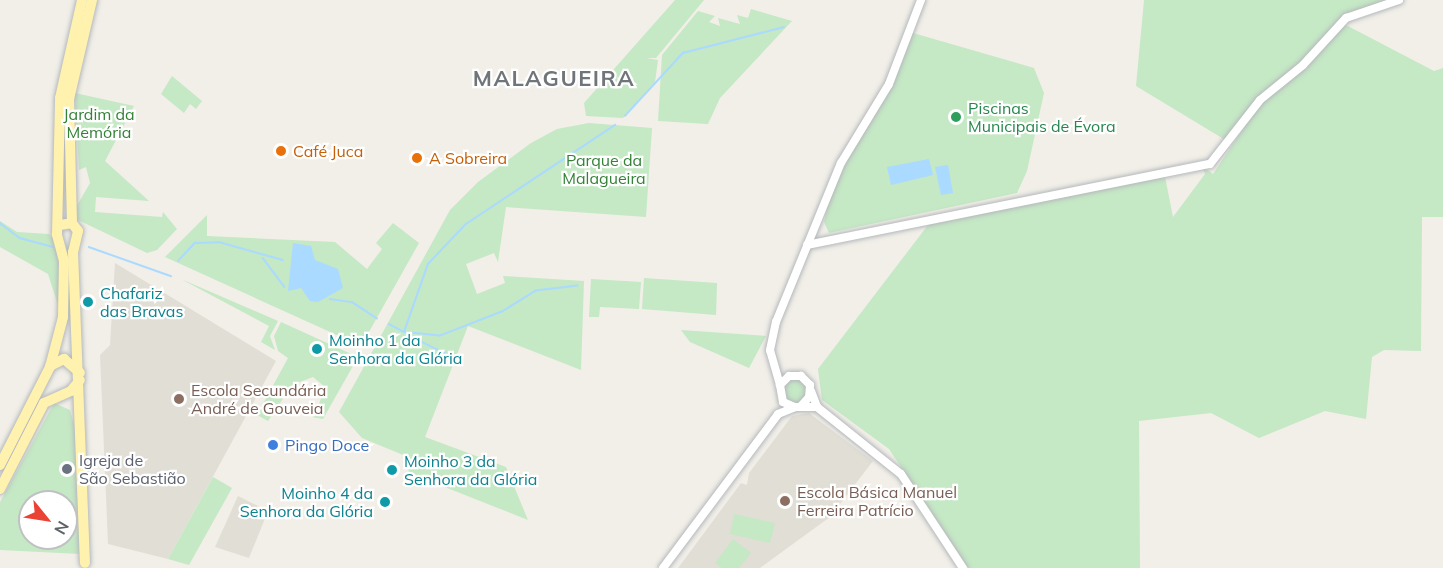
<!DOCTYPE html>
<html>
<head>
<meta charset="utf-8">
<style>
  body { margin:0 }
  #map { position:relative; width:1443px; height:568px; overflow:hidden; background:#f1efe8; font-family:Mulish,sans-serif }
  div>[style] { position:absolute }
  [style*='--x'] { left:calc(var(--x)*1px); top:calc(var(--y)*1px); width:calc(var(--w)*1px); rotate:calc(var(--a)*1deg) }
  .education>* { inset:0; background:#e1ded6 }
  .green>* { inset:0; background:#c5e8c5 }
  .round { border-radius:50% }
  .water>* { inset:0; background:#aadaff }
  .stream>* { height:1.5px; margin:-0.75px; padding:0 0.75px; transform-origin:0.75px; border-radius:0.75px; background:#aadaff }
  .roads { filter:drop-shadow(0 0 2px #b5b8bc) drop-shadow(0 0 2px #b5b8bc) }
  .tertiary>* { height:8px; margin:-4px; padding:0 4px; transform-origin:4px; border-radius:4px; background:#fff }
  .primary>* { height:10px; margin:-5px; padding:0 5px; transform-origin:5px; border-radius:5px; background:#fff2af }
  .dots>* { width:16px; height:16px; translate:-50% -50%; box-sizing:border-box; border:3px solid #fff; border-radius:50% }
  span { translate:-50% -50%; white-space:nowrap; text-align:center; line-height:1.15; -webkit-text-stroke:4.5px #fff; paint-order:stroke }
  .leisure-label { font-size:16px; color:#27864d }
  .left { translate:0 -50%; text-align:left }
  .park-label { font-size:16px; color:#348238 }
  .food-label { font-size:16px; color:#c56008 }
  .culture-label { font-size:16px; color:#0d838f }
  .right { translate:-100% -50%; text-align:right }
  .education-label { font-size:16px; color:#785e54 }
  .shop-label { font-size:16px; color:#366cbe }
  .worship-label { font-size:16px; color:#5b616d }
  .district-label { font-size:22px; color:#70757a; font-weight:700; letter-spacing:1.5px }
  .north { position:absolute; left:18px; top:490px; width:60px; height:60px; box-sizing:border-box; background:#fff; border:2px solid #bfc1c3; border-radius:50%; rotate:120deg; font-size:16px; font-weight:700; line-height:24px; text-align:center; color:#5f6368 }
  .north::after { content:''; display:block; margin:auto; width:21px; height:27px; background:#ea4335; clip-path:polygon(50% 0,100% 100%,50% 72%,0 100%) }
</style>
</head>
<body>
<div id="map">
  <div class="education">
    <i style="clip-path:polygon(115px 263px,276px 361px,168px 559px,108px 544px,100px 355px,110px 345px)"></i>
    <i style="clip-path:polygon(809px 413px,873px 461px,830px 517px,760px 568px,678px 568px,741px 483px,747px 485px,749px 473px,792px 416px)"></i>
    <i style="clip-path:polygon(238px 496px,268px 511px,249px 558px,215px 547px)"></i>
  </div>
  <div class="green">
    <i style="clip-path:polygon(675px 0,704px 0,656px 58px,646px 58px,658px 60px,655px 82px,623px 118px,586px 116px,584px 103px)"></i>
    <i style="clip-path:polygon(1144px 0,1393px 0,1337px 21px,1311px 54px,1256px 101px,1227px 141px,1136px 86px)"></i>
    <i style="clip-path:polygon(751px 9px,792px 21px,720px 98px,708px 124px,658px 121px,662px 55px,698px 11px,715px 16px,709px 22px,720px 26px,718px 18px,740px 24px,737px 15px,748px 18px)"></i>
    <i style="clip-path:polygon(evenodd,1344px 24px,1434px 71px,1443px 68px,1443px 217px,1422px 217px,1421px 351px,1384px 350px,1372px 357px,1366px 419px,1325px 411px,1259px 438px,1211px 413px,1139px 421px,1140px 568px,968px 568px,889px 449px,822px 400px,818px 369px,928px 225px,1205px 168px,1213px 174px,1259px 105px,1344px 24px,1203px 169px,1205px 174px,1173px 217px,1165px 177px,1203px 169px)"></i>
    <i style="clip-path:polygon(913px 33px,1034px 68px,1044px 93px,1027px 171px,1017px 193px,829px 233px,824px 222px,828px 204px,845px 163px,892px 87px)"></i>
    <i style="clip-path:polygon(172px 76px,202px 101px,196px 109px,190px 104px,184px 113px,161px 94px)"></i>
    <i style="clip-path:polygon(75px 93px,134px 106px,105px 161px,149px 201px,96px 197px,95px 212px,162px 217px,163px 212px,177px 229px,157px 250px,147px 253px,76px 219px,75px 209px,90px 183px,86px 167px,79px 170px)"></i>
    <i style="clip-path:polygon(589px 123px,652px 128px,646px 217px,506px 207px,498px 262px,494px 253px,466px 264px,477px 294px,505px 283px,503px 276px,584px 281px,581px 370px,468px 326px,425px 437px,506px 467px,528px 520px,412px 474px,409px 479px,408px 457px,362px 438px,339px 412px,450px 210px,478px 182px,531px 143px,557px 129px)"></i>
    <i style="clip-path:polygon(207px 215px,207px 236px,335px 242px,367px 269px,382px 249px,376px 243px,393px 223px,419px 243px,361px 346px,165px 257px)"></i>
    <i style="clip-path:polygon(0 221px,17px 232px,49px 234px,58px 245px,62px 262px,58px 305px,48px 274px,0 247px)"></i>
    <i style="clip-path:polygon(644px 278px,717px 283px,716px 315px,642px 309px)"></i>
    <i style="clip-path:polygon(181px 279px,278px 321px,270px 336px,275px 350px,261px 342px,269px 326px)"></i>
    <i style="clip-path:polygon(591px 279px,641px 282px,639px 309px,600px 307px,599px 317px,589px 317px)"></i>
    <i style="clip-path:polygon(281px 322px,358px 357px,323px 419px,312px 417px,325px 411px,319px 404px,325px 387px,313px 377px,292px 385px,268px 421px,257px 415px,288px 358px,278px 351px,274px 336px)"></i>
    <i style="clip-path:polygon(681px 330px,766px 336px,749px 368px,690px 342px)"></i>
    <i class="round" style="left:783px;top:379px;width:24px;height:24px"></i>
    <i style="clip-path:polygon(evenodd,54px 403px,70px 410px,75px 428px,80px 554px,0 550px,0 502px,54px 403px,30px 502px,66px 502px,66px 538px,30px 538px,30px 502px)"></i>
    <i style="clip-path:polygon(213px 477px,232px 488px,189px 565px,168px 559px)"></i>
    <i style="clip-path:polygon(734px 514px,775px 523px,770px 543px,730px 534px)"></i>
    <i style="clip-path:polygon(733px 539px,751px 553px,739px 568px,722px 568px,715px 563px)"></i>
  </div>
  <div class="water">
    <i style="clip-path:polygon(929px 159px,933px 175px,891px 185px,887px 167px)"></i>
    <i style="clip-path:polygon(948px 165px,953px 193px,941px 195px,935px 167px)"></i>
    <i style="clip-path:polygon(293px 243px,311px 246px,315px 260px,338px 269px,343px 288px,318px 302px,310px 301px,301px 288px,288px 291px)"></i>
  </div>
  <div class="stream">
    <i style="--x:625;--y:116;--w:86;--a:-47.4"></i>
    <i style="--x:683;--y:53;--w:104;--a:-14.4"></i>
    <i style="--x:0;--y:223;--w:25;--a:37"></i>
    <i style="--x:20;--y:238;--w:34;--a:15"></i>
    <i style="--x:89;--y:247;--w:87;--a:19.5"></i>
    <i style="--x:263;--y:258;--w:36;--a:53"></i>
    <i style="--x:178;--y:261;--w:25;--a:-47"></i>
    <i style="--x:195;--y:243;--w:24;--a:-2"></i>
    <i style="--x:219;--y:242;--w:66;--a:15.7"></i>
    <i style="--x:578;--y:286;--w:42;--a:173.2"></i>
    <i style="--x:536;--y:291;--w:40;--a:148"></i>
    <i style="--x:502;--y:312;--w:66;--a:158.8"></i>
    <i style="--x:440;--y:336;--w:36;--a:-174"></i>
    <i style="--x:404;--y:332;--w:72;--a:-70.6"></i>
    <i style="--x:428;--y:264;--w:55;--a:-46.5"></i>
    <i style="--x:466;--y:224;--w:179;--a:-33.6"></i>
    <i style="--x:330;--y:299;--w:22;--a:8"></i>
    <i style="--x:352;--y:302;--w:30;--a:33"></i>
    <i style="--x:389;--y:324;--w:17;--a:28"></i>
    <i style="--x:408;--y:335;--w:52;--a:26.1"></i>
  </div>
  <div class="roads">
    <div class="tertiary">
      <i style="--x:807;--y:245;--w:411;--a:-11.4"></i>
      <i style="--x:1210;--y:164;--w:81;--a:-52"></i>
      <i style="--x:1260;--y:100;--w:55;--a:-39.1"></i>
      <i style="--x:1303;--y:65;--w:64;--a:-47.5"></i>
      <i style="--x:1346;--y:18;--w:56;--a:-18.8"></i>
      <i style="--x:780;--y:385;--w:36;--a:-106"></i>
      <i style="--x:770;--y:350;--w:29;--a:-78"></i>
      <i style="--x:776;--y:322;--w:172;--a:-67.8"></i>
      <i style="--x:841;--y:163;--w:92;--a:-58.7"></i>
      <i style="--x:889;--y:84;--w:90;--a:-69.1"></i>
      <i style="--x:811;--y:391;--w:17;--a:69"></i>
      <i style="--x:817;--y:407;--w:107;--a:38.6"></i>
      <i style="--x:901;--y:474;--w:113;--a:56.6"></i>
      <i style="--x:801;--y:406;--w:12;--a:-48"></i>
      <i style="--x:809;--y:397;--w:12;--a:-85"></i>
      <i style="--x:810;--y:385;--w:13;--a:-135"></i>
      <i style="--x:801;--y:376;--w:12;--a:180"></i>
      <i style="--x:789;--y:376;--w:13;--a:135"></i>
      <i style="--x:780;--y:385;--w:17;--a:80"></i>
      <i style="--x:783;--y:402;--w:13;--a:23"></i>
      <i style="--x:795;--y:407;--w:22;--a:0"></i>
      <i style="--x:663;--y:568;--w:192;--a:-53.2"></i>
      <i style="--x:778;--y:414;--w:18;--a:-22"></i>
    </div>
    <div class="primary">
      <i style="--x:72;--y:223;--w:124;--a:-91.4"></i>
      <i style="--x:69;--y:99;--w:102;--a:-76.9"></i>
      <i style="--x:60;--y:225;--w:12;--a:-9"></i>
      <i style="--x:72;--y:223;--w:10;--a:53"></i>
      <i style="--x:78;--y:231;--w:22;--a:103"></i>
      <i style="--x:73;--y:252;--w:311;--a:87.8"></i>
      <i style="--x:50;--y:366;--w:16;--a:-27"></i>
      <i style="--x:64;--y:359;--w:21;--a:41"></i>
      <i style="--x:0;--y:465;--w:110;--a:-63"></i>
      <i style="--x:50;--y:367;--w:52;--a:-75.4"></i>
      <i style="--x:63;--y:317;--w:56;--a:-89"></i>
      <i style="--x:64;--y:261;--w:28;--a:-105"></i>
      <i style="--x:57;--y:234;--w:136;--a:-88.7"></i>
      <i style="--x:60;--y:98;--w:100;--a:-77.3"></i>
      <i style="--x:0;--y:489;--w:97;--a:-62.9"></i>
      <i style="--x:44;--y:403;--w:30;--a:-24"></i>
      <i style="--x:71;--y:391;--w:14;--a:-51"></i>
    </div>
  </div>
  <div class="dots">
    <i style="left:956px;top:117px;background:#2e9e5b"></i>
    <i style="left:281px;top:151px;background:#e8710a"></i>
    <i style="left:417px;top:158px;background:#e8710a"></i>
    <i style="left:88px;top:302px;background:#0f9aa8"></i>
    <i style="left:317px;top:349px;background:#0f9aa8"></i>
    <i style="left:179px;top:399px;background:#8d6e63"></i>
    <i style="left:273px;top:445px;background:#3f7fe0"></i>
    <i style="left:67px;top:469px;background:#6b7280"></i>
    <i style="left:392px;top:470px;background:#0f9aa8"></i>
    <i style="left:785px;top:501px;background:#8d6e63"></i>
    <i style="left:385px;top:502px;background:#0f9aa8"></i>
  </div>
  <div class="leisure-label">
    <span class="left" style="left:968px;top:117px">Piscinas<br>Municipais de Évora</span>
  </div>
  <div class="park-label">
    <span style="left:99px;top:123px">Jardim da<br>Memória</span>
    <span style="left:604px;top:169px">Parque da<br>Malagueira</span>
  </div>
  <div class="food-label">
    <span class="left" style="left:293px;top:151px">Café Juca</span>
    <span class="left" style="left:429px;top:158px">A Sobreira</span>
  </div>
  <div class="culture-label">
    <span class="left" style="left:100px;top:302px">Chafariz<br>das Bravas</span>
    <span class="left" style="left:329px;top:349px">Moinho 1 da<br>Senhora da Glória</span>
    <span class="left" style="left:404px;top:470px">Moinho 3 da<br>Senhora da Glória</span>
    <span class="right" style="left:373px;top:502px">Moinho 4 da<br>Senhora da Glória</span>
  </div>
  <div class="education-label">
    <span class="left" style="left:191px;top:399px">Escola Secundária<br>André de Gouveia</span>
    <span class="left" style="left:797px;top:501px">Escola Básica Manuel<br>Ferreira Patrício</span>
  </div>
  <div class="shop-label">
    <span class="left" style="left:285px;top:445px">Pingo Doce</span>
  </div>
  <div class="worship-label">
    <span class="left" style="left:79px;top:469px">Igreja de<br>São Sebastião</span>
  </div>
  <div class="district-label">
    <span style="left:554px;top:79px">MALAGUEIRA</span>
  </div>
  <div class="north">N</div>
</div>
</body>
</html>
